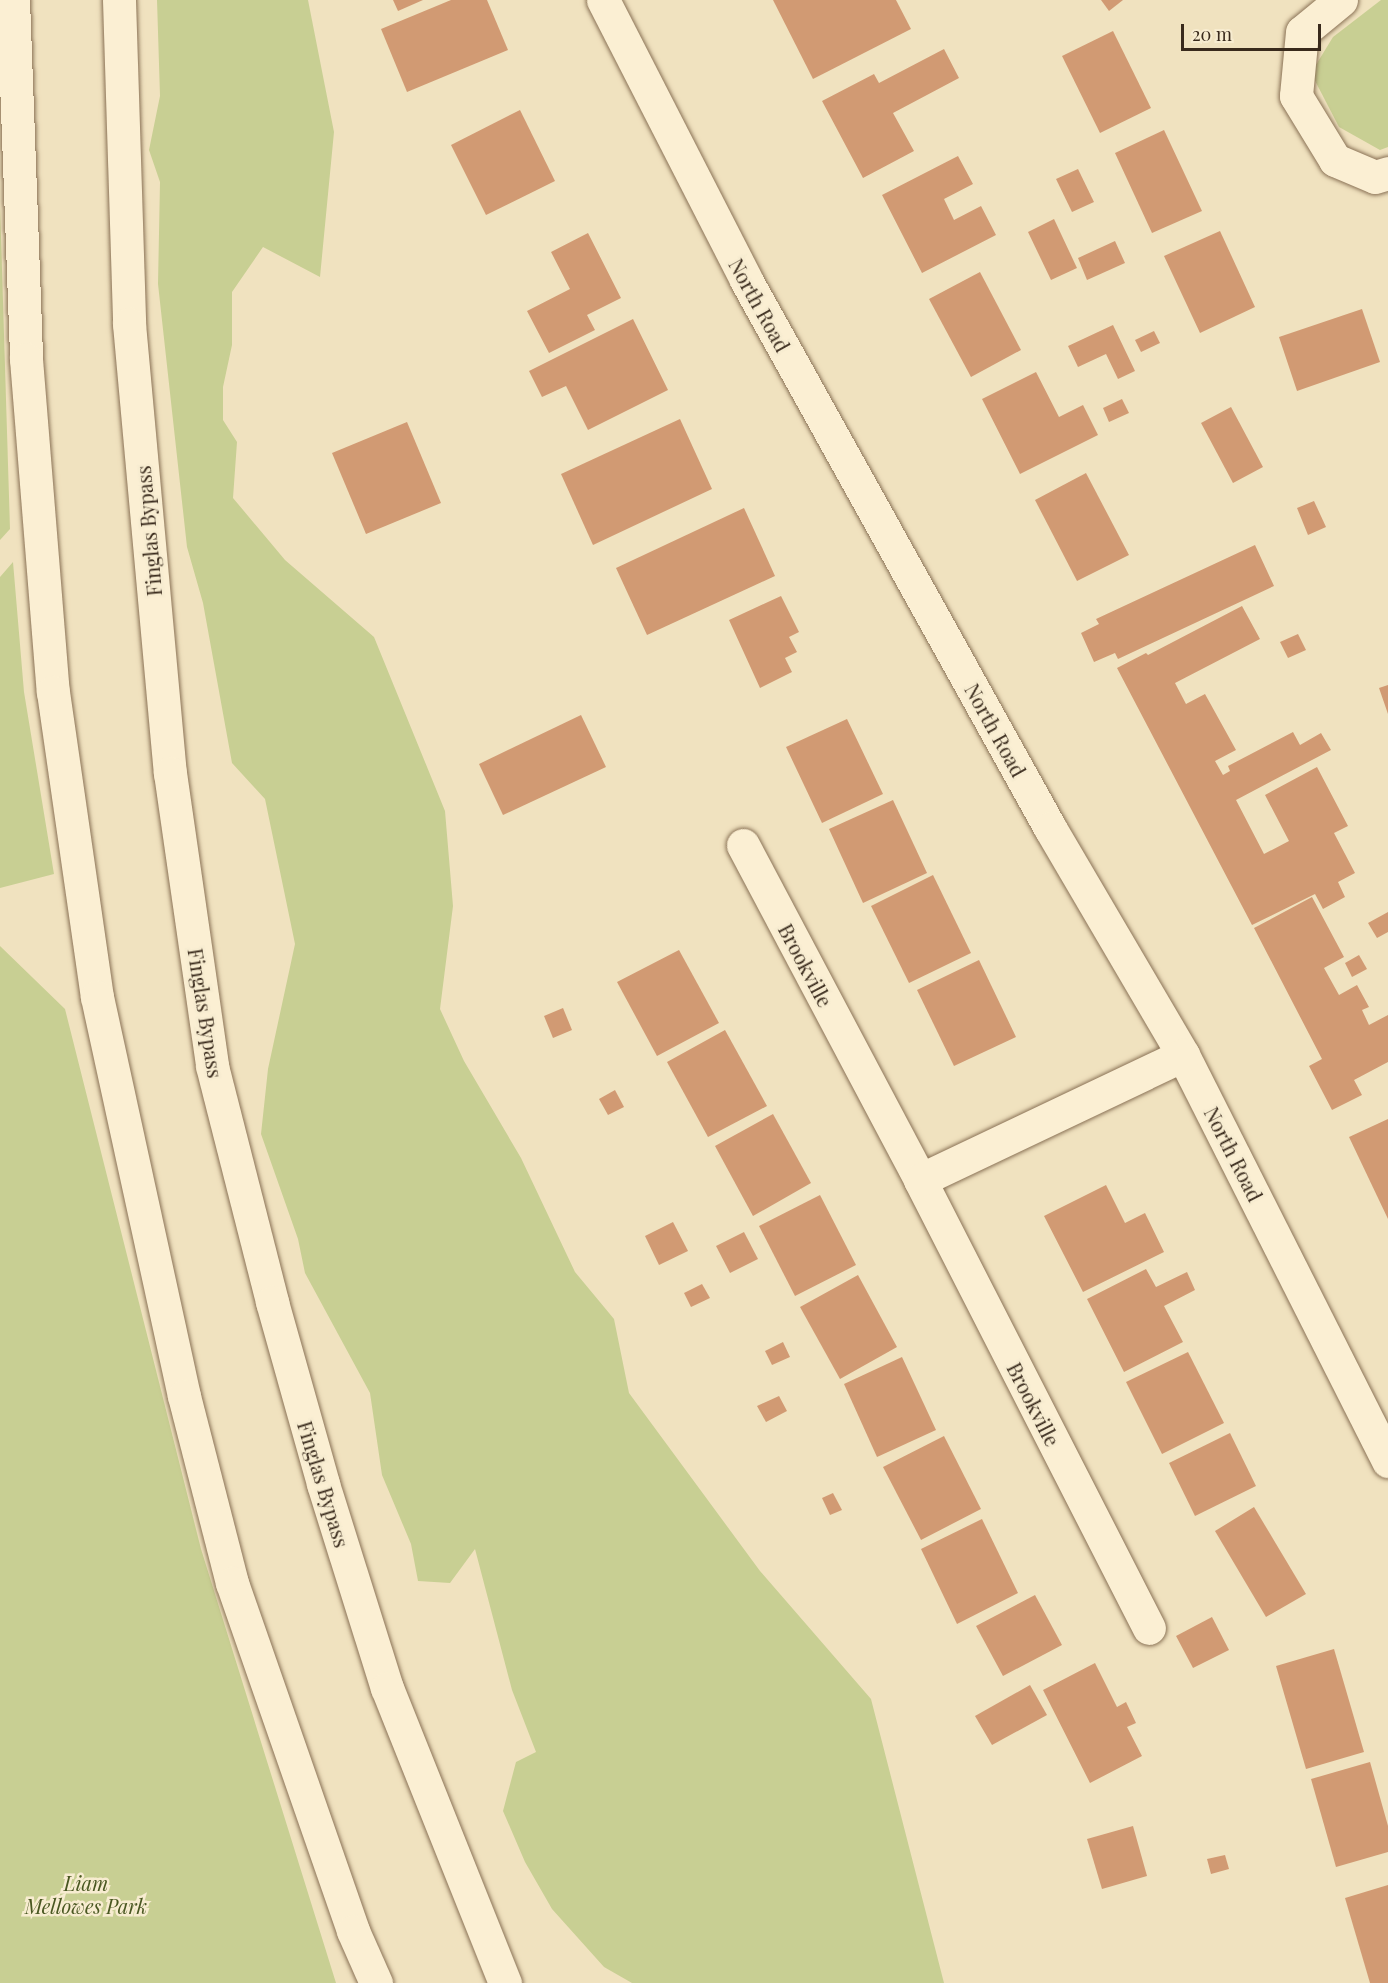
<!DOCTYPE html>
<html>
<head>
<meta charset="utf-8">
<style>
  body { margin:0 }
  #map { position:relative; width:1388px; height:1983px; overflow:hidden; background:#f0e2bf; font-family:"Playfair Display",serif }
  div>[style] { position:absolute }
  [style*='--x'] { left:calc(var(--x)*1px); top:calc(var(--y)*1px); width:calc(var(--w)*1px); rotate:calc(var(--a)*1deg) }
  .green>* { inset:0; background:#c8cf93 }
  .building>* { inset:0; background:#d19a73 }
  .roads { filter:drop-shadow(0 0 2px #8a7256) drop-shadow(0 0 2px #8a7256) }
  .street>* { height:33px; margin:-16.5px; padding:0 16.5px; transform-origin:16.5px; border-radius:16.5px; background:#fbefd3 }
  .secondary>* { height:33px; margin:-16.5px; padding:0 16.5px; transform-origin:16.5px; border-radius:16.5px; background:#fbefd3 }
  span { translate:-50% -50%; white-space:nowrap; text-align:center; line-height:1.15; -webkit-text-stroke:5px #f7ecd0; paint-order:stroke }
  .street-label { font-size:20px; color:#392a1c }
  .park-label { font-size:20px; color:#495721; font-style:italic }
  .scale { position:absolute; left:1181px; top:24px; width:140px; height:27px; box-sizing:border-box; border:3px solid #392a1c; border-top:0; padding-left:8px; font-size:18px; line-height:21px; white-space:nowrap; color:#392a1c; -webkit-text-stroke:4px #f7ecd0; paint-order:stroke }
</style>
</head>
<body>
<div id="map">
  <div class="green">
    <i style="clip-path:polygon(157px 0,308px 0,334px 132px,320px 277px,263px 247px,232px 292px,232px 345px,223px 387px,223px 420px,237px 442px,233px 498px,285px 560px,374px 637px,445px 811px,453px 906px,440px 1009px,464px 1061px,521px 1158px,575px 1272px,614px 1319px,629px 1393px,760px 1571px,871px 1699px,944px 1983px,632px 1983px,604px 1967px,552px 1909px,525px 1862px,503px 1811px,516px 1762px,536px 1752px,512px 1690px,475px 1549px,450px 1583px,418px 1581px,411px 1544px,382px 1475px,370px 1393px,305px 1273px,298px 1239px,261px 1134px,268px 1069px,295px 944px,265px 799px,232px 763px,203px 603px,187px 547px,158px 284px,160px 182px,149px 150px,160px 96px)"></i>
    <i style="clip-path:polygon(1381px 0,1388px 0,1388px 147px,1380px 150px,1339px 127px,1311px 73px,1333px 37px)"></i>
    <i style="clip-path:polygon(0 204px,10px 529px,0 540px)"></i>
    <i style="clip-path:polygon(13px 562px,24px 692px,54px 874px,0 888px,0 577px)"></i>
    <i style="clip-path:polygon(0 946px,65px 1009px,201px 1549px,336px 1983px,0 1983px)"></i>
  </div>
  <div class="building">
    <i style="clip-path:polygon(393px 0,423px 0,398px 11px)"></i>
    <i style="clip-path:polygon(451px 0,487px 0,508px 50px,407px 92px,381px 29px)"></i>
    <i style="clip-path:polygon(773px 0,896px 0,911px 29px,813px 79px)"></i>
    <i style="clip-path:polygon(1101px 0,1123px 0,1109px 11px)"></i>
    <i style="clip-path:polygon(1113px 31px,1151px 108px,1100px 133px,1062px 56px)"></i>
    <i style="clip-path:polygon(944px 49px,959px 78px,893px 113px,914px 151px,863px 178px,822px 101px,874px 74px,879px 83px)"></i>
    <i style="clip-path:polygon(520px 110px,555px 181px,486px 215px,451px 145px)"></i>
    <i style="clip-path:polygon(1164px 130px,1202px 211px,1152px 233px,1115px 153px)"></i>
    <i style="clip-path:polygon(958px 156px,973px 184px,944px 199px,954px 220px,981px 206px,996px 235px,922px 273px,882px 195px)"></i>
    <i style="clip-path:polygon(1078px 169px,1094px 202px,1072px 212px,1056px 179px)"></i>
    <i style="clip-path:polygon(1054px 219px,1077px 268px,1051px 280px,1028px 232px)"></i>
    <i style="clip-path:polygon(1220px 231px,1255px 307px,1200px 333px,1164px 256px)"></i>
    <i style="clip-path:polygon(588px 233px,621px 298px,587px 315px,595px 330px,549px 353px,527px 311px,570px 289px,551px 252px)"></i>
    <i style="clip-path:polygon(1115px 241px,1125px 263px,1087px 280px,1078px 258px)"></i>
    <i style="clip-path:polygon(980px 272px,1021px 350px,971px 377px,929px 299px)"></i>
    <i style="clip-path:polygon(1362px 309px,1380px 362px,1297px 391px,1279px 337px)"></i>
    <i style="clip-path:polygon(633px 319px,668px 390px,588px 430px,566px 386px,542px 397px,529px 371px)"></i>
    <i style="clip-path:polygon(1113px 325px,1135px 371px,1118px 379px,1106px 354px,1078px 367px,1068px 346px)"></i>
    <i style="clip-path:polygon(1154px 331px,1160px 343px,1141px 352px,1135px 340px)"></i>
    <i style="clip-path:polygon(1036px 372px,1059px 417px,1083px 405px,1098px 435px,1020px 474px,982px 399px)"></i>
    <i style="clip-path:polygon(1122px 399px,1129px 413px,1109px 422px,1103px 408px)"></i>
    <i style="clip-path:polygon(1231px 407px,1263px 467px,1233px 483px,1201px 423px)"></i>
    <i style="clip-path:polygon(680px 419px,712px 489px,593px 545px,561px 474px)"></i>
    <i style="clip-path:polygon(407px 422px,441px 503px,366px 534px,332px 453px)"></i>
    <i style="clip-path:polygon(1086px 473px,1129px 555px,1077px 581px,1035px 500px)"></i>
    <i style="clip-path:polygon(1314px 501px,1326px 527px,1308px 535px,1297px 508px)"></i>
    <i style="clip-path:polygon(744px 508px,775px 576px,647px 635px,616px 568px)"></i>
    <i style="clip-path:polygon(1255px 545px,1274px 586px,1118px 659px,1115px 653px,1094px 662px,1081px 633px,1099px 624px,1096px 619px)"></i>
    <i style="clip-path:polygon(781px 596px,799px 632px,789px 637px,797px 652px,785px 658px,792px 672px,760px 688px,729px 620px)"></i>
    <i style="clip-path:polygon(1242px 606px,1260px 639px,1175px 683px,1186px 704px,1205px 694px,1236px 750px,1215px 761px,1223px 775px,1230px 771px,1228px 766px,1293px 732px,1300px 745px,1321px 733px,1331px 750px,1236px 800px,1264px 854px,1289px 841px,1265px 795px,1317px 767px,1348px 826px,1334px 833px,1355px 873px,1338px 882px,1345px 897px,1323px 909px,1315px 894px,1252px 925px,1117px 668px,1146px 653px,1148px 655px)"></i>
    <i style="clip-path:polygon(1298px 634px,1306px 650px,1288px 658px,1280px 642px)"></i>
    <i style="clip-path:polygon(1388px 685px,1388px 714px,1379px 688px)"></i>
    <i style="clip-path:polygon(581px 715px,606px 767px,503px 815px,479px 764px)"></i>
    <i style="clip-path:polygon(847px 719px,883px 794px,822px 823px,786px 747px)"></i>
    <i style="clip-path:polygon(893px 800px,927px 873px,863px 903px,829px 829px)"></i>
    <i style="clip-path:polygon(933px 875px,971px 953px,909px 983px,871px 906px)"></i>
    <i style="clip-path:polygon(1312px 897px,1344px 957px,1324px 968px,1339px 995px,1357px 985px,1369px 1007px,1362px 1010px,1369px 1025px,1388px 1015px,1388px 1062px,1354px 1080px,1362px 1095px,1332px 1110px,1309px 1066px,1322px 1059px,1254px 928px)"></i>
    <i style="clip-path:polygon(1388px 912px,1388px 932px,1377px 938px,1368px 923px)"></i>
    <i style="clip-path:polygon(679px 950px,719px 1023px,657px 1056px,617px 982px)"></i>
    <i style="clip-path:polygon(1359px 955px,1367px 969px,1352px 977px,1345px 963px)"></i>
    <i style="clip-path:polygon(979px 960px,1016px 1037px,954px 1066px,917px 990px)"></i>
    <i style="clip-path:polygon(563px 1008px,572px 1030px,553px 1038px,544px 1016px)"></i>
    <i style="clip-path:polygon(725px 1030px,767px 1106px,708px 1137px,667px 1062px)"></i>
    <i style="clip-path:polygon(615px 1090px,624px 1107px,608px 1115px,599px 1099px)"></i>
    <i style="clip-path:polygon(773px 1114px,811px 1183px,753px 1216px,715px 1146px)"></i>
    <i style="clip-path:polygon(1388px 1119px,1388px 1219px,1349px 1137px)"></i>
    <i style="clip-path:polygon(1106px 1185px,1125px 1223px,1145px 1213px,1164px 1252px,1083px 1292px,1044px 1216px)"></i>
    <i style="clip-path:polygon(820px 1195px,856px 1265px,795px 1296px,759px 1226px)"></i>
    <i style="clip-path:polygon(673px 1222px,688px 1251px,659px 1265px,645px 1236px)"></i>
    <i style="clip-path:polygon(744px 1232px,758px 1259px,730px 1273px,716px 1246px)"></i>
    <i style="clip-path:polygon(1146px 1269px,1156px 1287px,1187px 1272px,1195px 1290px,1164px 1306px,1183px 1342px,1124px 1372px,1087px 1299px)"></i>
    <i style="clip-path:polygon(858px 1275px,897px 1347px,840px 1379px,800px 1307px)"></i>
    <i style="clip-path:polygon(702px 1284px,710px 1298px,691px 1307px,684px 1293px)"></i>
    <i style="clip-path:polygon(783px 1342px,790px 1357px,772px 1365px,765px 1351px)"></i>
    <i style="clip-path:polygon(1188px 1352px,1224px 1423px,1162px 1454px,1126px 1382px)"></i>
    <i style="clip-path:polygon(902px 1357px,936px 1430px,877px 1457px,844px 1384px)"></i>
    <i style="clip-path:polygon(779px 1396px,787px 1411px,766px 1422px,757px 1406px)"></i>
    <i style="clip-path:polygon(1230px 1433px,1256px 1486px,1195px 1516px,1169px 1463px)"></i>
    <i style="clip-path:polygon(944px 1436px,981px 1509px,921px 1540px,883px 1467px)"></i>
    <i style="clip-path:polygon(833px 1493px,842px 1510px,830px 1515px,822px 1498px)"></i>
    <i style="clip-path:polygon(1254px 1507px,1306px 1594px,1266px 1617px,1215px 1531px)"></i>
    <i style="clip-path:polygon(982px 1519px,1018px 1593px,957px 1624px,921px 1549px)"></i>
    <i style="clip-path:polygon(1035px 1595px,1062px 1645px,1003px 1676px,976px 1626px)"></i>
    <i style="clip-path:polygon(1212px 1617px,1229px 1650px,1193px 1668px,1176px 1636px)"></i>
    <i style="clip-path:polygon(1334px 1649px,1364px 1752px,1306px 1769px,1276px 1666px)"></i>
    <i style="clip-path:polygon(1095px 1663px,1117px 1707px,1126px 1702px,1136px 1723px,1127px 1727px,1142px 1756px,1090px 1783px,1043px 1690px)"></i>
    <i style="clip-path:polygon(1030px 1685px,1047px 1715px,992px 1745px,975px 1716px)"></i>
    <i style="clip-path:polygon(1370px 1762px,1388px 1826px,1388px 1852px,1336px 1867px,1311px 1779px)"></i>
    <i style="clip-path:polygon(1133px 1826px,1147px 1876px,1102px 1889px,1087px 1839px)"></i>
    <i style="clip-path:polygon(1225px 1855px,1229px 1869px,1211px 1874px,1207px 1859px)"></i>
    <i style="clip-path:polygon(1388px 1885px,1388px 1983px,1370px 1983px,1345px 1898px)"></i>
  </div>
  <div class="roads">
    <div class="street">
      <i style="--x:603;--y:0;--w:314;--a:62.9"></i>
      <i style="--x:746;--y:280;--w:627;--a:60.98"></i>
      <i style="--x:1050;--y:828;--w:263;--a:59.6"></i>
      <i style="--x:1183;--y:1055;--w:455;--a:63.2"></i>
      <i style="--x:1341;--y:0;--w:50;--a:140.6"></i>
      <i style="--x:1302;--y:32;--w:64;--a:95.4"></i>
      <i style="--x:1296;--y:96;--w:75;--a:58.6"></i>
      <i style="--x:1335;--y:160;--w:43;--a:23"></i>
      <i style="--x:1375;--y:177;--w:14;--a:-17"></i>
      <i style="--x:743;--y:845;--w:379;--a:62.1"></i>
      <i style="--x:920;--y:1180;--w:503;--a:62.93"></i>
      <i style="--x:920;--y:1180;--w:291;--a:-25.4"></i>
    </div>
    <div class="secondary">
      <i style="--x:13;--y:0;--w:359;--a:87.9"></i>
      <i style="--x:26;--y:359;--w:334;--a:85.4"></i>
      <i style="--x:53;--y:692;--w:308;--a:81.8"></i>
      <i style="--x:97;--y:997;--w:408;--a:77.7"></i>
      <i style="--x:184;--y:1396;--w:193;--a:75.6"></i>
      <i style="--x:232;--y:1583;--w:368;--a:70.8"></i>
      <i style="--x:353;--y:1931;--w:57;--a:66.1"></i>
      <i style="--x:119;--y:0;--w:324;--a:88.2"></i>
      <i style="--x:129;--y:324;--w:451;--a:84.8"></i>
      <i style="--x:170;--y:773;--w:296;--a:81.8"></i>
      <i style="--x:212;--y:1066;--w:244;--a:75.7"></i>
      <i style="--x:272;--y:1302;--w:189;--a:74.3"></i>
      <i style="--x:323;--y:1484;--w:214;--a:72.6"></i>
      <i style="--x:387;--y:1688;--w:318;--a:68.2"></i>
    </div>
  </div>
  <div class="street-label">
    <span style="left:760px;top:305px;rotate:61deg">North Road</span>
    <span style="left:148px;top:531px;rotate:-95deg">Finglas Bypass</span>
    <span style="left:996px;top:730px;rotate:61deg">North Road</span>
    <span style="left:806px;top:965px;rotate:62deg">Brookville</span>
    <span style="left:206px;top:1013px;rotate:81deg">Finglas Bypass</span>
    <span style="left:1234px;top:1154px;rotate:63deg">North Road</span>
    <span style="left:1034px;top:1404px;rotate:63deg">Brookville</span>
    <span style="left:324px;top:1484px;rotate:73deg">Finglas Bypass</span>
  </div>
  <div class="park-label">
    <span style="left:86px;top:1894px">Liam<br>Mellowes Park</span>
  </div>
  <div class="scale">20 m</div>
</div>
</body>
</html>
